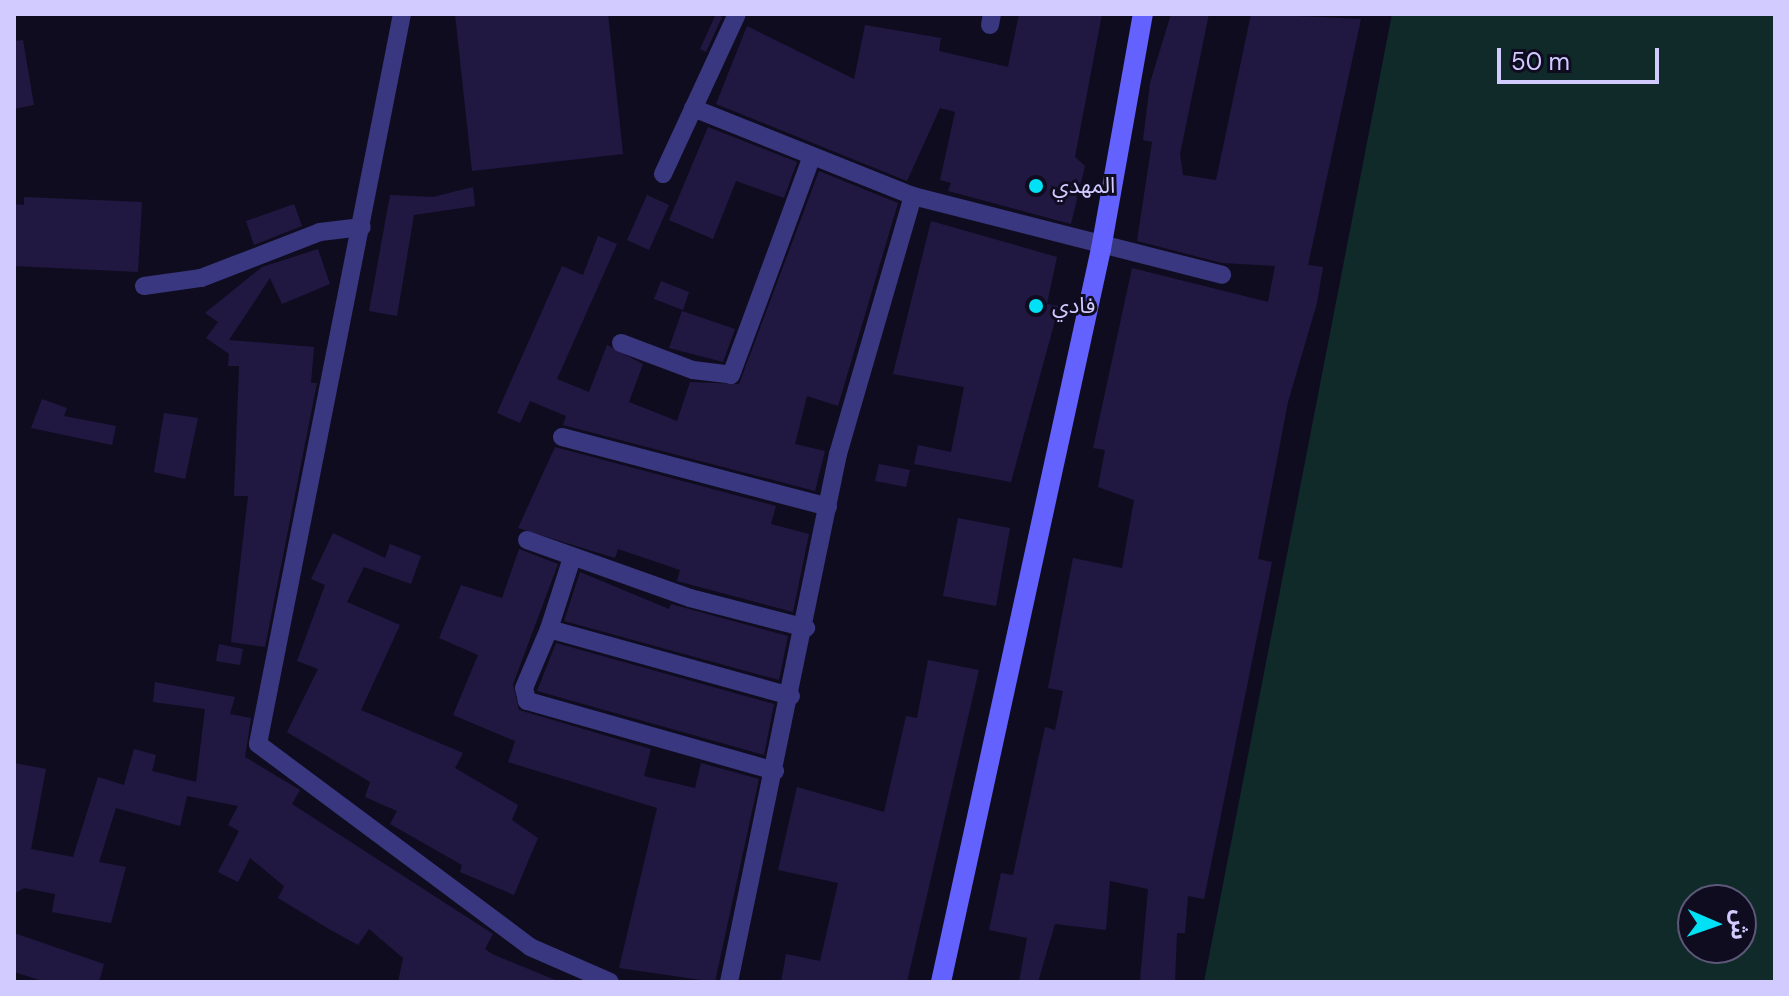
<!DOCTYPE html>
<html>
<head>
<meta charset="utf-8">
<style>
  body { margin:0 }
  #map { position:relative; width:1789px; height:996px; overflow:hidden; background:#100c20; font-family:"DM Sans","Noto Sans Arabic",sans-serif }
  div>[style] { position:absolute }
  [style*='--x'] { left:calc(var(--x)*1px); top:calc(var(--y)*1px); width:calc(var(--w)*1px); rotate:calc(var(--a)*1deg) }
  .green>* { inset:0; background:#102a29 }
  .building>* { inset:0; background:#201841 }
  .street>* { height:18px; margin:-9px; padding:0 9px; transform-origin:9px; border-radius:9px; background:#39377f }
  .secondary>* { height:20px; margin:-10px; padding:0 10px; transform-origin:10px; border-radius:10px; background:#6462ff }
  .dots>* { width:22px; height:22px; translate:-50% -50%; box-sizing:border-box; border:4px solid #100c20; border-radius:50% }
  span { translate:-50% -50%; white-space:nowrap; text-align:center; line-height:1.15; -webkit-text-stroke:6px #100c20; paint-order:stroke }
  .poi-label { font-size:22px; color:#d1cbff }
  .left { translate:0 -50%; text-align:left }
  .frame { position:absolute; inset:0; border:16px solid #d1cbff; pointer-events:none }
  .north { position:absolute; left:1677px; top:884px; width:80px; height:80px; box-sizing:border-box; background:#100c20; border:2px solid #5d5879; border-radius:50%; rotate:92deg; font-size:22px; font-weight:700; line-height:32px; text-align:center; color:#d1cbff }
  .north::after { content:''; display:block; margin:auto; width:28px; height:36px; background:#00e1f6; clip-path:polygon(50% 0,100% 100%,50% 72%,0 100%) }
  .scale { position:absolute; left:1497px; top:48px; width:162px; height:36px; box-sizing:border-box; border:4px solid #d1cbff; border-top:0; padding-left:10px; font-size:24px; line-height:28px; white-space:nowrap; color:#d1cbff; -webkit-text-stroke:6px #100c20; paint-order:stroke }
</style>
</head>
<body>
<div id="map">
  <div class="green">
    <i style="clip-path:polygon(evenodd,1392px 14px,1775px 14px,1775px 982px,1204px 982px,1392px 14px,1693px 900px,1741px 900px,1741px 948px,1693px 948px,1693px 900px)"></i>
  </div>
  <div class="building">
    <i style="clip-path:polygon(455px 14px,608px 14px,623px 154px,472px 171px)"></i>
    <i style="clip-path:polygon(716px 14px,722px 17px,706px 52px,700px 49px)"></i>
    <i style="clip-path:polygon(1019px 14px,1102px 14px,1075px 157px,1085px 166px,1071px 224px,948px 191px,951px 183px,940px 180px,955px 112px,940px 108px,907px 181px,716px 104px,747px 26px,854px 79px,865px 25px,941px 38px,939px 51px,1008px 67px)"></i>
    <i style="clip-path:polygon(1171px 14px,1209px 14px,1180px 154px,1183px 175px,1216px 180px,1251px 14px,1361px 19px,1308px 265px,1323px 267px,1317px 303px,1288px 402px,1258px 559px,1272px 562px,1263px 607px,1204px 899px,1188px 896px,1185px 933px,1177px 933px,1175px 982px,1140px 981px,1148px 889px,1110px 881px,1106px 930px,1055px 924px,1038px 982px,1019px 982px,1027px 938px,989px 930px,1001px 873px,1013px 875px,1045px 727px,1055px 730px,1063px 691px,1048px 688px,1073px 558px,1122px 568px,1134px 500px,1098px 487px,1105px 450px,1093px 448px,1132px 268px,1268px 302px,1275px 266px,1222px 263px,1137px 241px,1152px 142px,1143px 140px,1150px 83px)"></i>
    <i style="clip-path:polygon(23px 40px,34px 105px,14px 109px,14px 41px)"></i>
    <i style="clip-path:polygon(708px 127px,797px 162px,784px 198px,736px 181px,713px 239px,669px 220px)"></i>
    <i style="clip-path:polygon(819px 171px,898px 203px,838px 406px,807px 396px,795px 444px,825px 451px,815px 491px,563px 425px,566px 416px,530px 401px,520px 423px,497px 413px,562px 266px,583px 275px,598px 236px,617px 244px,557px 379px,589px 392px,607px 345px,643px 364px,629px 402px,677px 421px,690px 382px,739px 384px)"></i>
    <i style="clip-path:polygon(473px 187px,475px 206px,414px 215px,397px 316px,369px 311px,390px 195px,433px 197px)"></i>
    <i style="clip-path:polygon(647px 195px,669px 205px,649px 250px,627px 240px)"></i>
    <i style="clip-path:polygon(24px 197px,142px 202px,138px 272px,14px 266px,14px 204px,24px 205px)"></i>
    <i style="clip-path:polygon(294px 204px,302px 226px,254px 245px,246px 221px)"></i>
    <i style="clip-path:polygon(931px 221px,1057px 257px,1047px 304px,1059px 306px,1011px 482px,914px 464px,918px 445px,951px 452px,964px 387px,893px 374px)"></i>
    <i style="clip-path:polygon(318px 249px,330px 284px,282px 304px,270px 278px,229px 340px,314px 347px,311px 383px,317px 383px,265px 647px,231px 642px,248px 496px,234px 496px,239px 366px,228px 366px,229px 354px,206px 338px,218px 322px,205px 313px,262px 267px)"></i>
    <i style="clip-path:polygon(661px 281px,689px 292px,683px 310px,654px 299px)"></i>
    <i style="clip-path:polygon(682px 311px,735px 329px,723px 362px,669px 348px)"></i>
    <i style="clip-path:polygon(42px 399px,67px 408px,64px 416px,116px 426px,112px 445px,31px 428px)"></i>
    <i style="clip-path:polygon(164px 413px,198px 418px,185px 479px,154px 472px)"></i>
    <i style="clip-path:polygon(555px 447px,776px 506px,771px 524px,809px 534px,793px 612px,677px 581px,680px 570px,618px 549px,615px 558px,518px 528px)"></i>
    <i style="clip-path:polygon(879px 464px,910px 470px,906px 487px,875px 481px)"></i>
    <i style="clip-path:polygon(958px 518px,1010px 528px,996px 606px,943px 596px)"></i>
    <i style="clip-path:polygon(333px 533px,385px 558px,390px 544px,421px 556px,411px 584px,364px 567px,347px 602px,400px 625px,361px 710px,463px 753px,455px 768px,518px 805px,512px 820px,538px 838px,514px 895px,460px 872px,462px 865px,390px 824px,397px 811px,365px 797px,370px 782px,287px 732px,318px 669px,297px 661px,325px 585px,311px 579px)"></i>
    <i style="clip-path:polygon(519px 549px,558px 564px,513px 684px,519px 710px,651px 749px,644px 776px,695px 788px,701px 763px,759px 779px,715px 982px,619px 968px,657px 808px,508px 762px,515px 741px,453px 715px,478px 655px,439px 638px,461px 585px,502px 598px)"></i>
    <i style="clip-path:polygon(580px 572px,669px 609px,671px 604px,788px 636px,779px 680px,564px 621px)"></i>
    <i style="clip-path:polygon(556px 643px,774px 704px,764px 755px,537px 691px)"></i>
    <i style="clip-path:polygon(219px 644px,243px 649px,240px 665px,216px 661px)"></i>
    <i style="clip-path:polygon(928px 660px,979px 670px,907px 982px,781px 982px,786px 954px,820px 961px,838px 883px,778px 870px,797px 787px,884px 812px,906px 716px,917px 718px)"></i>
    <i style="clip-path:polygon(155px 682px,235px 697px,230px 714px,251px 718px,245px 757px,300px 790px,292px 804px,493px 934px,485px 949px,492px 954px,560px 982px,398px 982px,403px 958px,369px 929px,358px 945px,329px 929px,278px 898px,284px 886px,250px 858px,238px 882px,218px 872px,239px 831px,228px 825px,238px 806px,187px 796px,180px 826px,116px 808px,99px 862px,126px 867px,111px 923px,52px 912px,55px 894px,24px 888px,14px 894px,14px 763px,46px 769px,31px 849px,73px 857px,98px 777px,124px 785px,134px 749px,156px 755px,152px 771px,196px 782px,205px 709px,153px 702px)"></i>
    <i style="clip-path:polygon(14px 933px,104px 964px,99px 982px,46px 982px,14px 972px)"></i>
  </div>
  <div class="street">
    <i style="--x:402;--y:14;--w:744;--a:101.16"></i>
    <i style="--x:258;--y:744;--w:339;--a:36.7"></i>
    <i style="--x:530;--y:947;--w:87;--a:23.6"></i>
    <i style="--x:990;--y:25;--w:11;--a:-80"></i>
    <i style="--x:693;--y:108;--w:237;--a:21.8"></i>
    <i style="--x:913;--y:196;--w:319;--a:14.3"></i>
    <i style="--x:663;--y:174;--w:176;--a:-65.2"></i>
    <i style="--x:144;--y:286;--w:58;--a:-8"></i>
    <i style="--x:201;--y:278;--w:128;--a:-21.1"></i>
    <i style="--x:320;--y:232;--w:42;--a:-6.8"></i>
    <i style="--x:621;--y:343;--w:77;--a:20.6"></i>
    <i style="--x:693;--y:370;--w:38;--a:7"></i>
    <i style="--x:731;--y:375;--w:233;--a:-69.7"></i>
    <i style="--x:562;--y:437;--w:275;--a:14.7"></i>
    <i style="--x:527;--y:540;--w:173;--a:19.6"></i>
    <i style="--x:690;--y:598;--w:120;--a:14.5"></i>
    <i style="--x:549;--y:629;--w:75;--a:-72.1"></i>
    <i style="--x:775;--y:771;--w:258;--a:-164.2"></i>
    <i style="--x:527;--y:701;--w:13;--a:-103"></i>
    <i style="--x:524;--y:688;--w:64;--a:-67"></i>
    <i style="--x:549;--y:629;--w:251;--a:15.5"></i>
    <i style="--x:729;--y:982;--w:539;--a:-78.34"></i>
    <i style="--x:838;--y:454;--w:269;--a:-73.8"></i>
  </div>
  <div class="secondary">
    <i style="--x:941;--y:982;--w:750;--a:-77.69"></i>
    <i style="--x:1101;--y:249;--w:239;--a:-79.9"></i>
  </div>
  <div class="dots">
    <i style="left:1036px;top:186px;background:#00e1f6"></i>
    <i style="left:1036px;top:306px;background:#00e1f6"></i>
  </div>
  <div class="poi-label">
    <span class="left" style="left:1052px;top:186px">المهدي</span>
    <span class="left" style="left:1052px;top:306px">فادي</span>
  </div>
  <div class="frame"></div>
  <div class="north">ش</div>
  <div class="scale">50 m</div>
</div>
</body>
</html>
